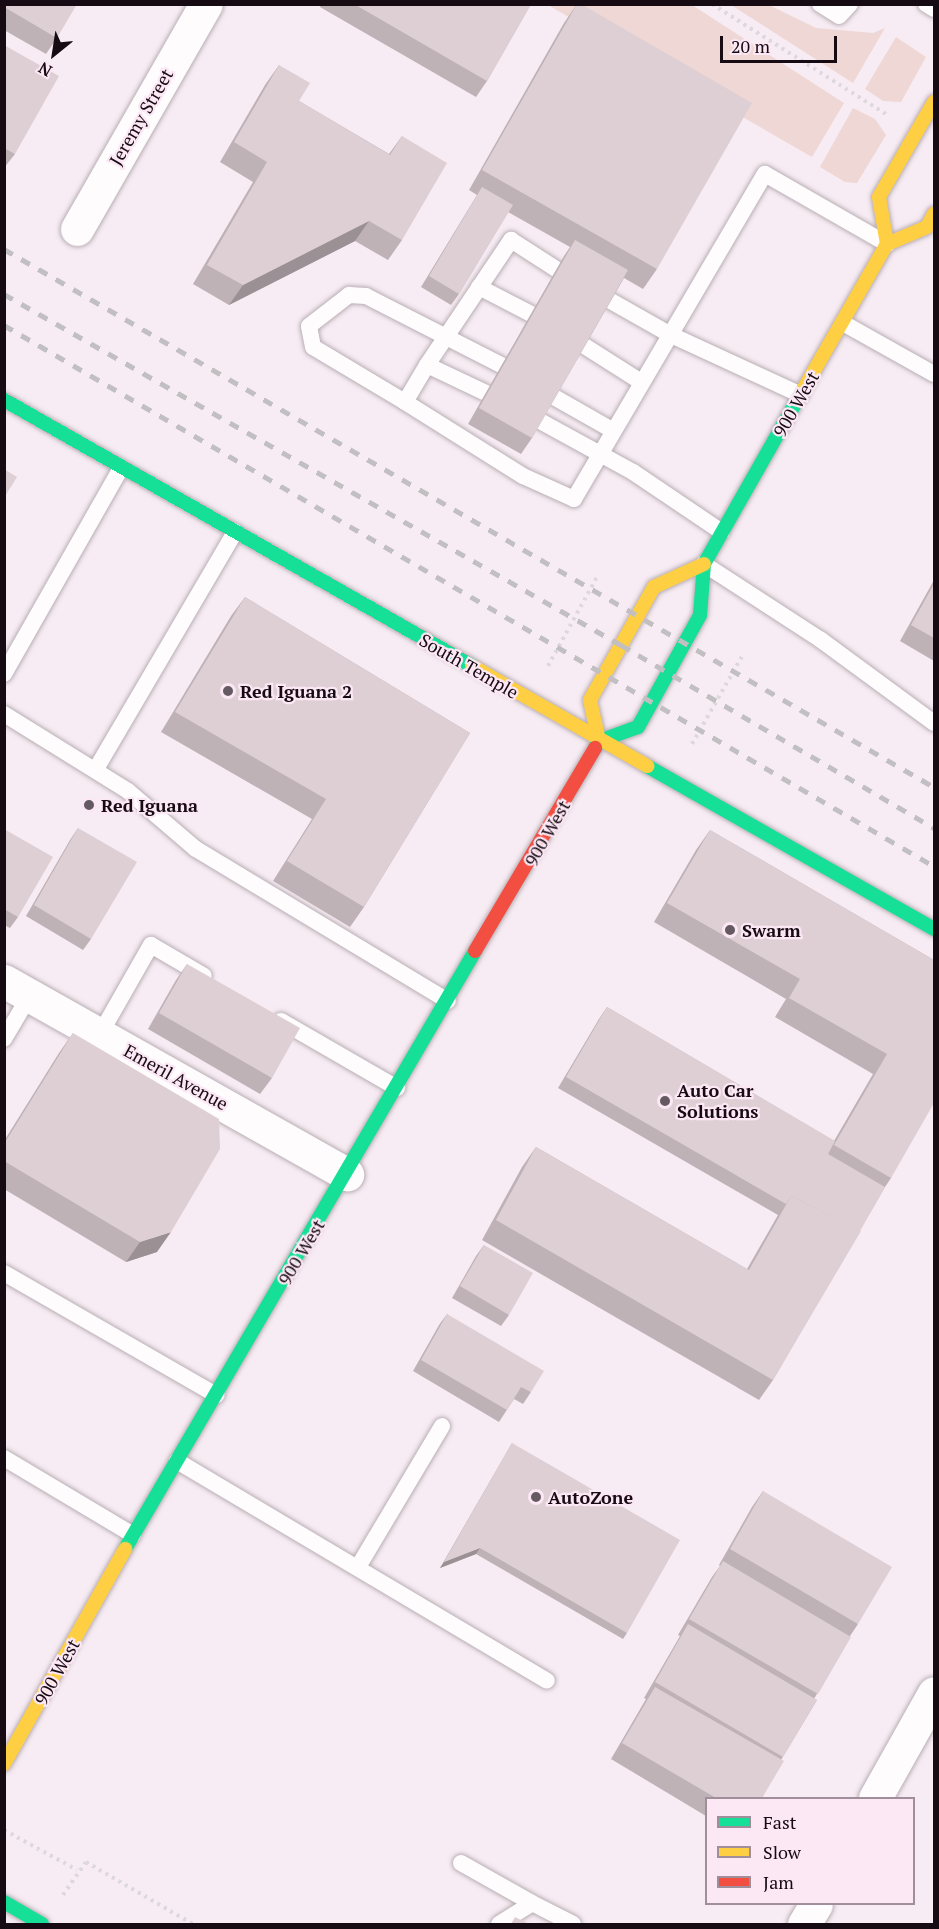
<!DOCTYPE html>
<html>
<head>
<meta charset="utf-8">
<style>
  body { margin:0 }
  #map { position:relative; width:939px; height:1929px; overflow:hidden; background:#f7ecf3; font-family:"PT Serif",serif }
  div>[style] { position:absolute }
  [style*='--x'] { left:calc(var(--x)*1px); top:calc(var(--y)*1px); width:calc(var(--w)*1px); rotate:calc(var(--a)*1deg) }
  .green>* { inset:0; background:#eed7d4 }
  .path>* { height:4px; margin-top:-2px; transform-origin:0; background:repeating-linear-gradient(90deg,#ddd8db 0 3px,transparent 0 7.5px) }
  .roads { filter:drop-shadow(0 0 2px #b9aeb5) drop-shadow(0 0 2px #b9aeb5) }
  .lane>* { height:16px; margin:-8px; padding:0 8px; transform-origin:8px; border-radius:8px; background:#fefcfd }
  .street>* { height:33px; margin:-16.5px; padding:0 16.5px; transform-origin:16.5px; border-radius:16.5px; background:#fefcfd }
  .fast>* { height:14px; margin:-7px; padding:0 7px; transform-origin:7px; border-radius:7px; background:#16e098 }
  .slow>* { height:14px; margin:-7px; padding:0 7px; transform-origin:7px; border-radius:7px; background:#ffcf43 }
  .jam>* { height:14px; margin:-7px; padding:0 7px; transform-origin:7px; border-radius:7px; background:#f24e42 }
  .rail>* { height:4.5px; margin-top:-2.25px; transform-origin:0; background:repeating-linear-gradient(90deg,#c1bfc1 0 10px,transparent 0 20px) }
  .wall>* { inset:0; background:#bfb2b6 }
  .shaded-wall>* { inset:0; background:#9b9194 }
  .building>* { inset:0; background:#decfd4 }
  .dots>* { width:16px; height:16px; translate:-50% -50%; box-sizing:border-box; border:3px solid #fce7f4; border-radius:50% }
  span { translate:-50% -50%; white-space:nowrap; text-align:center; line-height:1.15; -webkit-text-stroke:4.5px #fce7f4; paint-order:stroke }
  .street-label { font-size:18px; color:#160b12 }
  .poi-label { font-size:18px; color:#160b12; font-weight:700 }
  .left { translate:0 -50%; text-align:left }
  .frame { position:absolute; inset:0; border:6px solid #160b12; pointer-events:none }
  .legend { position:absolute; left:705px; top:1797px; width:210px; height:108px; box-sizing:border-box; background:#fce7f4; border:2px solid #a08f9a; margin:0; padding:8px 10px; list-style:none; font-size:18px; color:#160b12 }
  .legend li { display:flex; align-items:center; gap:12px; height:30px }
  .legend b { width:30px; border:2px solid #a08f9a }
  .north { position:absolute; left:24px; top:24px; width:60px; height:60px; -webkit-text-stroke:4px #fce7f4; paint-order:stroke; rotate:210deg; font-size:16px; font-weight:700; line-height:24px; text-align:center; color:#160b12 }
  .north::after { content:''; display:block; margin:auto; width:21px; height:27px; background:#160b12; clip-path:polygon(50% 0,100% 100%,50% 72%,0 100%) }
  .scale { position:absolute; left:720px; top:36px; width:117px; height:27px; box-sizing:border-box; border:3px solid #160b12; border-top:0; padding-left:8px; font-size:18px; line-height:21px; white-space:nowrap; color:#160b12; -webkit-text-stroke:4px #fce7f4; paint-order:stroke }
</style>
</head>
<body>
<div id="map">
  <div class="green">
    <i style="clip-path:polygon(548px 5px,692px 5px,844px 103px,812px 157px)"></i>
    <i style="clip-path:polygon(731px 5px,769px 5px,816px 28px,873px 33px,885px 28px,853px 83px)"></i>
    <i style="clip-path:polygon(896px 37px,926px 57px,901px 102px,883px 101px,865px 89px)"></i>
    <i style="clip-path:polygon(853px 108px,875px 119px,886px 135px,857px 183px,845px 182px,820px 167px)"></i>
  </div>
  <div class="path">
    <i style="--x:712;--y:4;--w:206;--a:32.3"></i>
    <i style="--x:548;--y:666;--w:104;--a:-61.2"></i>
    <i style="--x:692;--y:744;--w:105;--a:-60.3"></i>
    <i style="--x:4;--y:1830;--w:83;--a:28.7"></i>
    <i style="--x:63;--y:1895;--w:40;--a:-55.1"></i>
    <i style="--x:86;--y:1862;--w:124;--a:30.1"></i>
  </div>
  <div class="roads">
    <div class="lane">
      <i style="--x:820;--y:4;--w:22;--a:32"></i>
      <i style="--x:839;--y:16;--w:16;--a:-47"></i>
      <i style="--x:926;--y:4;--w:9;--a:32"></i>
      <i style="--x:479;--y:287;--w:59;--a:27.4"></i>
      <i style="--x:609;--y:300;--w:69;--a:29.5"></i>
      <i style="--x:669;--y:334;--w:145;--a:24.8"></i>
      <i style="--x:843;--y:323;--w:104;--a:29.3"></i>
      <i style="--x:583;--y:345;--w:69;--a:32.5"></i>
      <i style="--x:427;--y:365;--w:151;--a:-56.1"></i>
      <i style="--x:511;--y:240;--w:54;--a:32.8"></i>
      <i style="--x:486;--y:393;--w:65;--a:-154.6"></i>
      <i style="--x:427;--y:365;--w:43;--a:120.7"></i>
      <i style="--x:405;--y:402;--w:139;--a:32.1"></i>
      <i style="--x:523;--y:476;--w:56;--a:24.3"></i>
      <i style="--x:574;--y:499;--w:377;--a:-59.6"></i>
      <i style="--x:765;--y:174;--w:141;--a:29.8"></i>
      <i style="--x:554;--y:397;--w:67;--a:29.6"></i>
      <i style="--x:405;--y:402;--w:107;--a:-149.1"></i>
      <i style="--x:313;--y:347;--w:21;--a:-101"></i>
      <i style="--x:309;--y:326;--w:51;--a:-37.8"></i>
      <i style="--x:349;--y:295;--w:17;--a:3"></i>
      <i style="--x:366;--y:296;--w:152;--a:27.1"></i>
      <i style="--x:540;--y:421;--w:106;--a:28.7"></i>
      <i style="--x:633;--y:472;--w:107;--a:34"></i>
      <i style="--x:704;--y:564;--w:140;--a:33"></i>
      <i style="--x:821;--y:640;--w:140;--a:36.3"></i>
      <i style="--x:4;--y:674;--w:237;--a:-60.4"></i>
      <i style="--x:4;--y:714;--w:146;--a:31.8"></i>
      <i style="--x:128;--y:791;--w:89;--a:40.5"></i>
      <i style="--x:196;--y:849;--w:294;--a:31.1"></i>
      <i style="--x:96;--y:769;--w:275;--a:-59.6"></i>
      <i style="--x:281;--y:1021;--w:134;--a:30"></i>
      <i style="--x:99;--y:1036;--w:105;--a:-60.3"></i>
      <i style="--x:151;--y:945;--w:61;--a:30.3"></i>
      <i style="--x:4;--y:1039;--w:51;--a:-59.4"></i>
      <i style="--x:4;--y:1273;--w:245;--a:29.9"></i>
      <i style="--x:4;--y:1458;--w:150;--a:30.8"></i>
      <i style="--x:177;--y:1461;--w:430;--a:30.7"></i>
      <i style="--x:358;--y:1567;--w:164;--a:-59.2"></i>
      <i style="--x:461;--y:1863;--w:81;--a:29.4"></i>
      <i style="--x:499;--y:1924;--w:39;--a:-32"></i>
      <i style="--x:532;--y:1903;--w:46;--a:27.1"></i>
    </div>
    <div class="street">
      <i style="--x:77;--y:229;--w:259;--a:-60.2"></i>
      <i style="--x:4;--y:981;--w:394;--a:29.4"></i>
      <i style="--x:875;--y:1798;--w:120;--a:-60.7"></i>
      <i style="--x:804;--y:1924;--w:23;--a:-59"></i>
    </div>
    <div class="fast">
      <i style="--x:4;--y:400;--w:538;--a:29.61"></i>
      <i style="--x:595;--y:748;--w:8;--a:-60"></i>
      <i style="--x:599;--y:741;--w:41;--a:-19.7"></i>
      <i style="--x:638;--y:727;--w:128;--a:-61"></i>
      <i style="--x:700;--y:615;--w:51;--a:-85.5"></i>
      <i style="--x:704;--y:564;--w:200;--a:-60.4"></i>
      <i style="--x:647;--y:766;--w:330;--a:29.6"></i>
      <i style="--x:125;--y:1549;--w:693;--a:-59.66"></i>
      <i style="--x:4;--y:1902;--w:44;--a:30.1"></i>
    </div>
    <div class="slow">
      <i style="--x:887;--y:244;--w:48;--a:-99.7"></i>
      <i style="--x:879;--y:197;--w:110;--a:-59.9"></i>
      <i style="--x:803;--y:390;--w:168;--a:-60.1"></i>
      <i style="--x:887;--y:244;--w:43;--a:-23"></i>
      <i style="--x:927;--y:227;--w:15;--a:-62"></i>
      <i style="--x:472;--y:666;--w:202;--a:29.7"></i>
      <i style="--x:599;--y:741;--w:42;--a:-102.4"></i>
      <i style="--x:590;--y:700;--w:130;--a:-60.5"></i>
      <i style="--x:654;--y:587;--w:55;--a:-24.7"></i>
      <i style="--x:4;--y:1764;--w:247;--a:-60.6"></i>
    </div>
    <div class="jam">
      <i style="--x:475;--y:951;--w:236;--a:-59.4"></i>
    </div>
  </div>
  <div class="rail">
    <i style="--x:4;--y:249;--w:1074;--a:30.05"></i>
    <i style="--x:4;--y:294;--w:710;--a:29.63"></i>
    <i style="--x:621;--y:645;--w:363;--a:30.3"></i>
    <i style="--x:4;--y:325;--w:1076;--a:30.19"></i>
  </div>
  <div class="wall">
    <i style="clip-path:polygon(4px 4px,57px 38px,46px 54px,4px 30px)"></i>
    <i style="clip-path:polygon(321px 4px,531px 4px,487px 81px,476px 97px,320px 7px)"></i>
    <i style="clip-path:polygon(577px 4px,657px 269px,643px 289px,624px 278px,532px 438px,521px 454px,468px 424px,564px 256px,570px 247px,508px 212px,459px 294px,451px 305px,421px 287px,477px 195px,469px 190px,564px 23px)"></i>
    <i style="clip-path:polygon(4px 45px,15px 154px,4px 168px)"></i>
    <i style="clip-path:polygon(279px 65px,299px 101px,389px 154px,402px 136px,402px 240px,388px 260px,355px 241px,229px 305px,193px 284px,253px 182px,220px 162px,265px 85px)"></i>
    <i style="clip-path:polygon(934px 580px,934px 661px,900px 641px)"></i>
    <i style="clip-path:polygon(245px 597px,470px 733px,364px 907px,350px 927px,273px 881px,312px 819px,161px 732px,231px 616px)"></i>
    <i style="clip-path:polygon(78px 828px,91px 939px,83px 950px,26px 916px,70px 840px)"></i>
    <i style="clip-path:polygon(4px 829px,18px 917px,10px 928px,4px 925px)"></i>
    <i style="clip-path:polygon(710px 830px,934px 960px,891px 1178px,885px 1187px,773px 1380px,759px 1400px,482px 1240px,522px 1167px,536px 1147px,747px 1269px,778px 1215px,558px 1088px,599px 1019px,607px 1007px,834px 1141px,873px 1074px,775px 1017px,786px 999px,654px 922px,696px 850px)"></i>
    <i style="clip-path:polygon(187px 964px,272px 1078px,260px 1094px,148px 1029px,176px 980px)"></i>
    <i style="clip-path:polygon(73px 1033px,157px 1252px,126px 1262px,4px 1189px,4px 1141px,59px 1053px)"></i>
    <i style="clip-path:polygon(484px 1245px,509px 1315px,501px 1326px,452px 1298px,476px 1256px)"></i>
    <i style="clip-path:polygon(447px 1314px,531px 1392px,523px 1404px,514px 1399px,499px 1422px,413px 1371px,439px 1325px)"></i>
    <i style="clip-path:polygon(512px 1443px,627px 1633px,623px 1639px,476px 1554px,440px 1568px)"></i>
    <i style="clip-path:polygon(763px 1491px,858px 1624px,850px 1636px,814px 1699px,817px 1700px,781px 1760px,762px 1798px,706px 1798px,706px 1816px,611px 1759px,646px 1699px,644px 1698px,680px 1636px,678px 1635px,712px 1577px,720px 1566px,719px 1565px,752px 1507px)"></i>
  </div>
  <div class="shaded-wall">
    <i style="clip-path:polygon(369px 221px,355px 241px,229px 305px,243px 285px)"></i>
    <i style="clip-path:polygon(171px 1232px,157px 1252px,126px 1262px,140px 1242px)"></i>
    <i style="clip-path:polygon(480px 1548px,476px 1554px,440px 1568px,444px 1562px)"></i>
  </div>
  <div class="building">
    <i style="clip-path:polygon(4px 4px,77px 4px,57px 38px,4px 7px)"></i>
    <i style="clip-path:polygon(354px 4px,531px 4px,487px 81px)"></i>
    <i style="clip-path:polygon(577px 4px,581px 4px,752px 103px,657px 269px,482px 170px)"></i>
    <i style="clip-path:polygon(4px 45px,59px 76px,15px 154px,4px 148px)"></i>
    <i style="clip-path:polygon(279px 65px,310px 83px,299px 101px,390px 155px,402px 136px,447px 163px,402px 240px,369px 221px,243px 285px,207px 265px,267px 162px,234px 142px)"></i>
    <i style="clip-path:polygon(482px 187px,513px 205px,459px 294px,429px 276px)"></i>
    <i style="clip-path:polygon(575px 240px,628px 270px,532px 438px,479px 408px)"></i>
    <i style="clip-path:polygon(4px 469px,17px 477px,4px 498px)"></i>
    <i style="clip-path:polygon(934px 584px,934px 638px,911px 625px)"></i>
    <i style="clip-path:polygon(245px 597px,470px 733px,364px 907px,287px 861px,326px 799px,175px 712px)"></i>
    <i style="clip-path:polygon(78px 828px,137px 862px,91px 939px,34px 905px)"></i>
    <i style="clip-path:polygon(4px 829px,53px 857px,18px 917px,4px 909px)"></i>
    <i style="clip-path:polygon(710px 830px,934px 960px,934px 1103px,891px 1178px,834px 1145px,887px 1054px,789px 998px,800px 979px,667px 903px)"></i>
    <i style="clip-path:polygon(187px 964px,300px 1028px,272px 1078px,159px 1013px)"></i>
    <i style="clip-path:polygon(607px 1007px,835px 1141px,828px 1154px,885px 1187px,860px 1231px,791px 1196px,786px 1204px,566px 1077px)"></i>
    <i style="clip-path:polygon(73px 1033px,219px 1119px,220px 1149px,171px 1232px,140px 1242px,4px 1161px,4px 1144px)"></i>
    <i style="clip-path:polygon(536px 1147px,749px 1270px,791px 1196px,861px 1231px,773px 1380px,496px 1220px)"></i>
    <i style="clip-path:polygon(484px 1245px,533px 1273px,509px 1315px,460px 1286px)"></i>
    <i style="clip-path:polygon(447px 1314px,544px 1371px,531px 1392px,521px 1387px,507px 1410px,421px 1360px)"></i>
    <i style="clip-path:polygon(512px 1443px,680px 1540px,627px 1633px,480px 1548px,444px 1562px)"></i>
    <i style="clip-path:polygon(763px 1491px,892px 1567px,858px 1624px,730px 1549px)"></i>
    <i style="clip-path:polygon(723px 1561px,851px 1637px,818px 1694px,689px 1619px)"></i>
    <i style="clip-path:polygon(688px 1624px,817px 1700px,783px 1757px,655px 1682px)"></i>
    <i style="clip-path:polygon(655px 1687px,784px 1761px,762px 1798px,716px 1798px,622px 1743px)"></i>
    <i style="clip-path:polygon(515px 1917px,529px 1924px,511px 1924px)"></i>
  </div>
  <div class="dots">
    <i style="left:228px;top:691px;background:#655a61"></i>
    <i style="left:89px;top:805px;background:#655a61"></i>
    <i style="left:730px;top:930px;background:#655a61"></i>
    <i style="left:665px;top:1101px;background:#655a61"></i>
    <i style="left:536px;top:1497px;background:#655a61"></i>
  </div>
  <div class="street-label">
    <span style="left:141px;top:117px;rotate:-60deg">Jeremy Street</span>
    <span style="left:796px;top:404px;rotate:-60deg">900 West</span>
    <span style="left:469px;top:666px;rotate:30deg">South Temple</span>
    <span style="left:547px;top:833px;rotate:-60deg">900 West</span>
    <span style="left:176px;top:1077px;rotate:29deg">Emeril Avenue</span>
    <span style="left:301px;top:1252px;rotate:-59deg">900 West</span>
    <span style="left:57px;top:1672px;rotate:-61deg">900 West</span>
  </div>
  <div class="poi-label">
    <span class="left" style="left:240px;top:691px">Red Iguana 2</span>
    <span class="left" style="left:101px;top:805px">Red Iguana</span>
    <span class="left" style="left:742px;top:930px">Swarm</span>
    <span class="left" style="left:677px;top:1101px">Auto Car<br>Solutions</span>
    <span class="left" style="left:548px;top:1497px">AutoZone</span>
  </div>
  <div class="frame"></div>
  <ul class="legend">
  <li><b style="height:8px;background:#16e098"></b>Fast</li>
  <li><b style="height:8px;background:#ffcf43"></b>Slow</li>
  <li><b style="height:8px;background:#f24e42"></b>Jam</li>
  </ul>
  <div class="north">N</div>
  <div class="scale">20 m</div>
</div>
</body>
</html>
